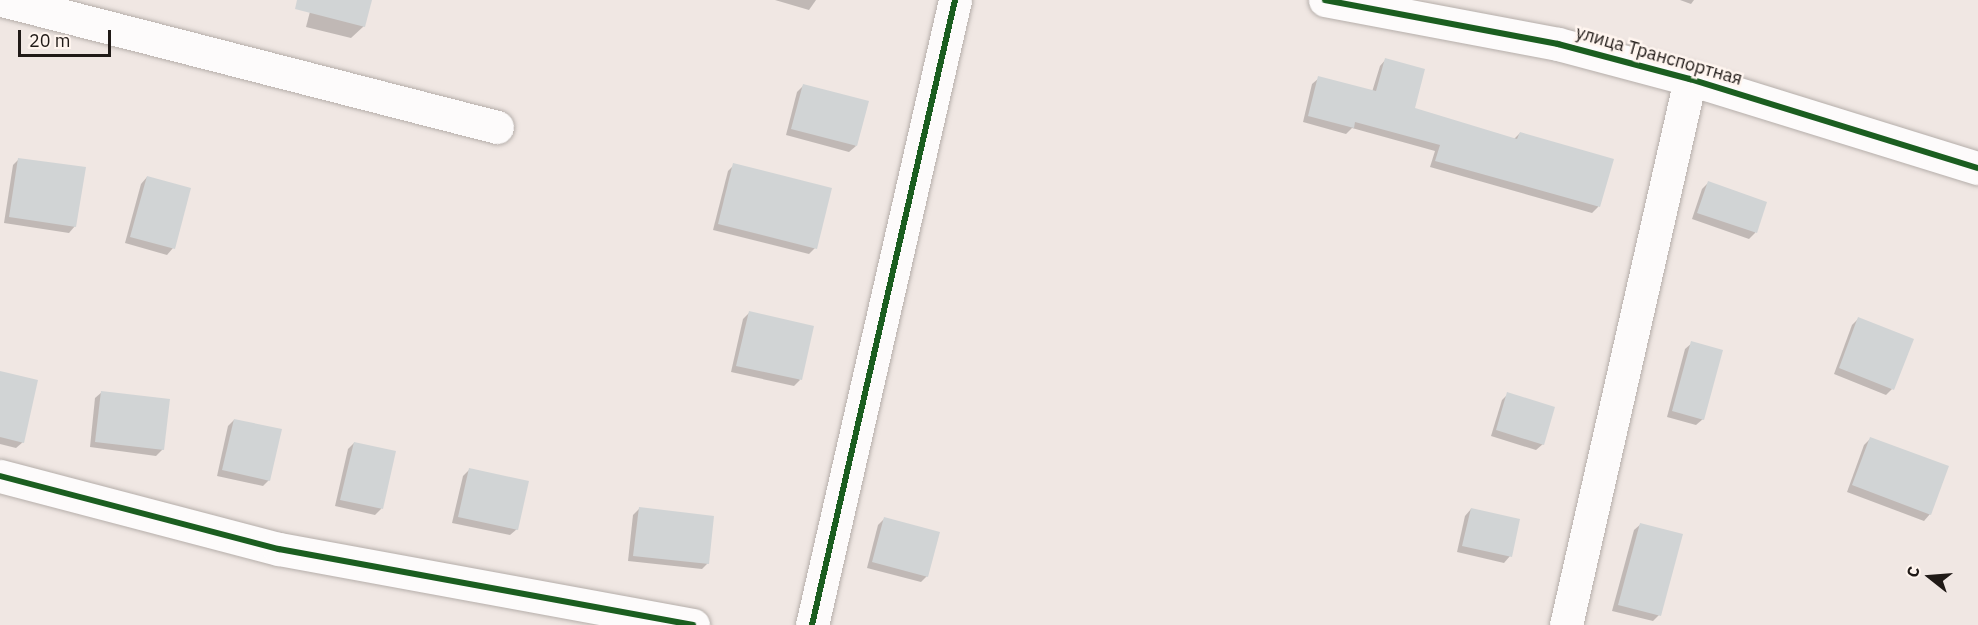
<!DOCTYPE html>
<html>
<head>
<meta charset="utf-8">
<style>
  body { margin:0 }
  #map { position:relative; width:1978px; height:625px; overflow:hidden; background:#f0e7e3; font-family:"IBM Plex Sans",sans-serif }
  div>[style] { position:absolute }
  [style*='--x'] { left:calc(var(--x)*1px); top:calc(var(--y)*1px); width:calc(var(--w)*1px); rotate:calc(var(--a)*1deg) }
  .shadow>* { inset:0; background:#0003 }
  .building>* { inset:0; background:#d1d4d5 }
  .roads { filter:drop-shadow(0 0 2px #b5aeaa) drop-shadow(0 0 2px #b5aeaa) }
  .minor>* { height:33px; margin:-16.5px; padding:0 16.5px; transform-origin:16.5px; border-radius:16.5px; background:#fdfbfb }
  .cycleway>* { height:6px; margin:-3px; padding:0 3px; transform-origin:3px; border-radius:3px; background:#1b5e20 }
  span { translate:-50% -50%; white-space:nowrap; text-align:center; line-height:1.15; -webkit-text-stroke:5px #fff5ef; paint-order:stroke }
  .street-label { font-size:18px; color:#201a17 }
  .north { position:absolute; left:1900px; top:547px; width:60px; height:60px; -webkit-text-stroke:4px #fff5ef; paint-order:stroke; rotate:287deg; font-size:16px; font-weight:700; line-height:24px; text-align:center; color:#201a17 }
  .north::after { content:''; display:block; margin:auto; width:21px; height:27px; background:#201a17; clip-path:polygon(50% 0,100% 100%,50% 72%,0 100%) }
  .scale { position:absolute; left:18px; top:30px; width:93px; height:27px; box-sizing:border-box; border:3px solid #201a17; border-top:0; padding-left:8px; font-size:18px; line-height:21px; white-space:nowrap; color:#201a17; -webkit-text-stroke:4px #fff5ef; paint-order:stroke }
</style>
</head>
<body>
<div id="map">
  <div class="shadow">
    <i style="clip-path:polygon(313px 0,370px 0,364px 26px,351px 38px,306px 27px)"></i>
    <i style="clip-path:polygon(775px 0,816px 0,809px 10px)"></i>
    <i style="clip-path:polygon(1680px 0,1694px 0,1691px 4px)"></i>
    <i style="clip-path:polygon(1386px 59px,1413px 109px,1514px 139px,1520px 133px,1612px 160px,1598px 207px,1592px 213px,1430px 167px,1435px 151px,1352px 128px,1346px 134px,1303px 122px,1312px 84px,1319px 78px,1372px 92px,1380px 66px)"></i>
    <i style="clip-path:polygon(803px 86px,856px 146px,849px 152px,786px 135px,797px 92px)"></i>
    <i style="clip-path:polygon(19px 159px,75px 226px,69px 233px,4px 223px,13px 165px)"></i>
    <i style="clip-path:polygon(734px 165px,815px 248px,809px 254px,713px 230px,728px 171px)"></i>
    <i style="clip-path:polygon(147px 177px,173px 248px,167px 255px,125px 243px,141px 184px)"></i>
    <i style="clip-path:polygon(1708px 183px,1766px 203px,1755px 233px,1749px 239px,1692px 219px,1702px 189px)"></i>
    <i style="clip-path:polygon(749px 313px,800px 380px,794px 386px,731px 372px,743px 319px)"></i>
    <i style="clip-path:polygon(1858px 319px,1892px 389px,1886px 395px,1834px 374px,1852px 325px)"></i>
    <i style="clip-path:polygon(1692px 343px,1703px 419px,1696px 425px,1667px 417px,1685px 349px)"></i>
    <i style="clip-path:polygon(0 373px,23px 442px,16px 448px,0 444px)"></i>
    <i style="clip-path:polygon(102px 392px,163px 449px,156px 456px,90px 447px,95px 398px)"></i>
    <i style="clip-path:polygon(1508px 394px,1543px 444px,1536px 450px,1491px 436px,1502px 400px)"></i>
    <i style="clip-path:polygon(234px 420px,269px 480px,263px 486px,217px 476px,228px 426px)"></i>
    <i style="clip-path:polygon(1871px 438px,1930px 514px,1924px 521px,1847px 492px,1864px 445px)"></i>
    <i style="clip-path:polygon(354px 443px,394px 452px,381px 509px,375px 515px,335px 506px,348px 449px)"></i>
    <i style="clip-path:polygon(469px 470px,517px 529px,510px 535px,452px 523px,463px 476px)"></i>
    <i style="clip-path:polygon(639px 509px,708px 563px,702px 569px,628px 561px,633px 515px)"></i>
    <i style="clip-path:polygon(1471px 509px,1510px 556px,1504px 563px,1457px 552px,1465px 516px)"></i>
    <i style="clip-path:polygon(884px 519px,927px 576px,921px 582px,867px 568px,878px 525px)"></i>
    <i style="clip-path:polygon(1641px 524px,1659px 615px,1653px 621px,1612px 611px,1634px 530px)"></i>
  </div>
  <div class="building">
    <i style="clip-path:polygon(297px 0,372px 0,365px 27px,295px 9px)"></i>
    <i style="clip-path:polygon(1385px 58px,1425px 69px,1415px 108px,1517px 139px,1520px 132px,1614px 159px,1600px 207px,1435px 161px,1440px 145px,1355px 122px,1354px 128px,1308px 116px,1318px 76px,1376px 91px)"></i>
    <i style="clip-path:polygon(803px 84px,869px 101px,857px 146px,791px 129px)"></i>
    <i style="clip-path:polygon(18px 158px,86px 167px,76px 227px,9px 217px)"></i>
    <i style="clip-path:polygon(733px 163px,832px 188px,817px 249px,718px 224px)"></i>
    <i style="clip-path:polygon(147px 176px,191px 188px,175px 249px,130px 237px)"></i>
    <i style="clip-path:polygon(1708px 181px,1767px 202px,1757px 233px,1697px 213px)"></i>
    <i style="clip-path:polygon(749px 311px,814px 326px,802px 380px,736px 366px)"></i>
    <i style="clip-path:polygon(1858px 317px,1914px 339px,1894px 390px,1839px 368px)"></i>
    <i style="clip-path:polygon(1691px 341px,1723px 350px,1704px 420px,1672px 411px)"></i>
    <i style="clip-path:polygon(0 371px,38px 380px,24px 443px,0 437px)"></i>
    <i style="clip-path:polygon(101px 391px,170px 399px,164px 450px,95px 442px)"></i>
    <i style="clip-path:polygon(1507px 392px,1555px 407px,1544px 445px,1496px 430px)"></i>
    <i style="clip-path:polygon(234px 419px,282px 429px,270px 481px,222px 470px)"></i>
    <i style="clip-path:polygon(1870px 437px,1949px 466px,1931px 515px,1852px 485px)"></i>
    <i style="clip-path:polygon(354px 442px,396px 451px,383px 509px,340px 500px)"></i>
    <i style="clip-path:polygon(469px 468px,529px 481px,518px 530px,458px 517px)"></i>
    <i style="clip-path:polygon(639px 507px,714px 516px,709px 564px,633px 556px)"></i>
    <i style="clip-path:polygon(1471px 508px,1520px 519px,1512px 557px,1462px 546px)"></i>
    <i style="clip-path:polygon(884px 517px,940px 532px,928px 577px,872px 562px)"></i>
    <i style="clip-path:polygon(1640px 523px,1683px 534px,1661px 616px,1618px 605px)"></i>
  </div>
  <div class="roads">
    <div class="minor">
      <i style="--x:2;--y:0;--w:511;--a:14.39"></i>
      <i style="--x:1325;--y:0;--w:237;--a:10.7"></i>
      <i style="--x:1558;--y:44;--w:137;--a:14.9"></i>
      <i style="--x:1690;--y:79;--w:301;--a:17.2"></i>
      <i style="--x:0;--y:476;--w:288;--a:14.7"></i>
      <i style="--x:279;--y:549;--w:421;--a:10.4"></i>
      <i style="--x:812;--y:625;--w:641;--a:-77.11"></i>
      <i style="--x:1566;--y:625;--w:560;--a:-77.2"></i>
    </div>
  </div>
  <div class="cycleway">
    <i style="--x:1325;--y:0;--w:237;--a:10.7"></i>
    <i style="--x:1558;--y:44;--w:137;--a:14.9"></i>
    <i style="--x:1690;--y:79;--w:301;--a:17.2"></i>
    <i style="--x:0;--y:476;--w:288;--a:14.7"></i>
    <i style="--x:279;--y:549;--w:421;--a:10.4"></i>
    <i style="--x:812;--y:625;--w:641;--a:-77.11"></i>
  </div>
  <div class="street-label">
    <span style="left:1659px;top:56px;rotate:16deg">улица Транспортная</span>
  </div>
  <div class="north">С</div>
  <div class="scale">20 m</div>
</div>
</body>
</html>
